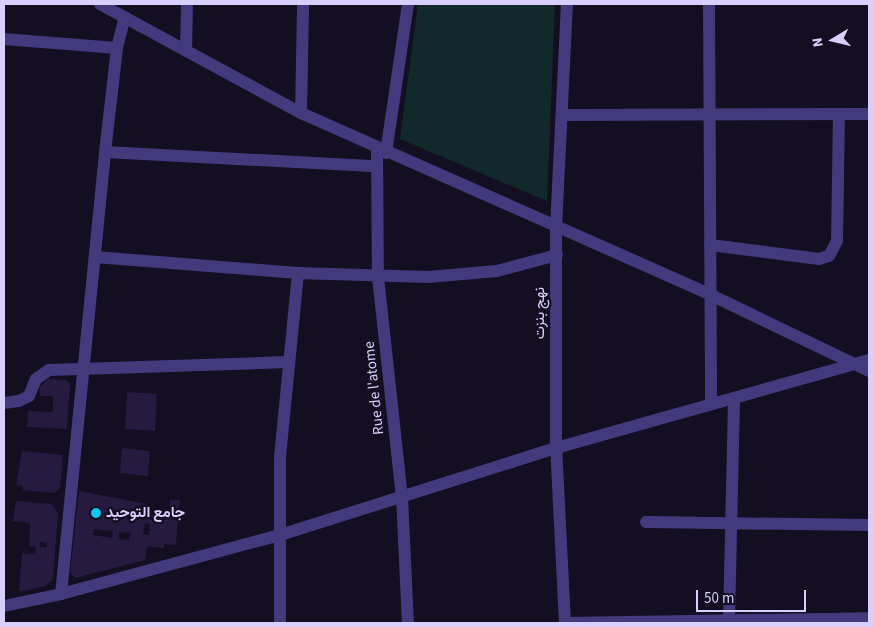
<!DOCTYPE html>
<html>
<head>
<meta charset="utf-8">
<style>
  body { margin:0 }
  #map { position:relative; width:873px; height:627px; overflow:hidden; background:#130e21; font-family:"Source Sans 3",Vazirmatn,sans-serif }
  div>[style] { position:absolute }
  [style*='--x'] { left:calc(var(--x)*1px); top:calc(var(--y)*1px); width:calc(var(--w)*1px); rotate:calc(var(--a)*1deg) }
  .green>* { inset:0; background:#11292a }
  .building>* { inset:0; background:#261a41 }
  .minor>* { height:12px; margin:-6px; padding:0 6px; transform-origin:6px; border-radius:6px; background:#433a7e }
  .dots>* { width:14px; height:14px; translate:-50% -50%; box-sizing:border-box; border:2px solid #130e21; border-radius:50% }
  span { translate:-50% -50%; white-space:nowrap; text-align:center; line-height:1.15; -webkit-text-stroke:4.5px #130e21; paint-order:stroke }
  .street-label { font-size:15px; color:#d8cffd }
  .poi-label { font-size:15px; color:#d8cffd; font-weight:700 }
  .left { translate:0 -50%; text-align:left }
  .frame { position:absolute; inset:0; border:5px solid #d8cffd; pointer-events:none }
  .north { position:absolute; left:808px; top:15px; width:50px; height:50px; -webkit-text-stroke:4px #130e21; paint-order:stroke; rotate:261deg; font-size:14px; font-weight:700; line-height:20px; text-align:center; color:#d8cffd }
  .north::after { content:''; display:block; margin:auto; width:18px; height:22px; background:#d8cffd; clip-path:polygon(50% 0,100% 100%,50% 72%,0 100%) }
  .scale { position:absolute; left:696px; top:590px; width:110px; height:22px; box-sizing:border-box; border:2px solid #d8cffd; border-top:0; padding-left:6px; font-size:15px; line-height:18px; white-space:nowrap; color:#d8cffd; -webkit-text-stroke:4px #130e21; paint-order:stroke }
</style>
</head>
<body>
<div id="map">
  <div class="green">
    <i style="clip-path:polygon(418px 4px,555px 4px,547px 201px,400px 139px)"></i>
  </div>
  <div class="building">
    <i style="clip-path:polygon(48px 379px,66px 380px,70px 385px,67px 429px,27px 427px,28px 411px,53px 412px,53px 396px,40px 396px,40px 387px)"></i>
    <i style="clip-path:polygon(127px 392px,157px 394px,155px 431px,125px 429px)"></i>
    <i style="clip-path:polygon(122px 448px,150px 451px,148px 476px,120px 473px)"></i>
    <i style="clip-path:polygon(22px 451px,63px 455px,60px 488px,54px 493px,23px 490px,23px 486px,16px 485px)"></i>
    <i style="clip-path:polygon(evenodd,79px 491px,147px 504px,147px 511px,152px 512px,151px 515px,172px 514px,172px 519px,178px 520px,176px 545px,164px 544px,164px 548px,147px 546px,145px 560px,75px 578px,70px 572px,79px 491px,145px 523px,150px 524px,149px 535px,143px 535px,145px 523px,79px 491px,94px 529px,113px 531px,112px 538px,93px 535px,94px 529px,79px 491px,119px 532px,131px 533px,129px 540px,119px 539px,119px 532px)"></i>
    <i style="clip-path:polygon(170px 500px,180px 500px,179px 508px,170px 509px)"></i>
    <i style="clip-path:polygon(evenodd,16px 501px,51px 504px,58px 513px,53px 579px,46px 586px,19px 592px,22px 553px,35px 554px,36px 547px,29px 546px,30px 523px,13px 521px,16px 501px,40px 542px,47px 543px,47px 547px,40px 547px,40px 542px)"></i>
  </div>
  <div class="minor">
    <i style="--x:100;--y:4;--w:229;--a:28.5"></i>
    <i style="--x:301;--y:113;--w:449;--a:23.9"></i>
    <i style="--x:711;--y:295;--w:175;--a:25.7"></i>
    <i style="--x:709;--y:4;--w:400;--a:89.7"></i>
    <i style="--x:4;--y:39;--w:113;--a:4.6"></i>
    <i style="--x:186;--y:51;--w:47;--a:-88.8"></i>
    <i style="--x:301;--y:113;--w:109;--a:-88.9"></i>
    <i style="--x:562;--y:115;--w:307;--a:-0.2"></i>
    <i style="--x:377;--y:148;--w:129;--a:89.6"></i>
    <i style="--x:378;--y:277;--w:221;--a:83.8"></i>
    <i style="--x:402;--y:497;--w:126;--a:87.3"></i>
    <i style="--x:105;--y:152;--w:271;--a:3"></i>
    <i style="--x:386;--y:153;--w:151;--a:-81.6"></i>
    <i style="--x:710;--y:245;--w:110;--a:7.3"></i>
    <i style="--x:819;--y:259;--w:10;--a:-17"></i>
    <i style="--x:829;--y:256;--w:17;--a:-62"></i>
    <i style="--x:837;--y:241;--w:126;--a:-89.1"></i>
    <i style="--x:95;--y:257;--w:204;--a:4.5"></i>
    <i style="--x:298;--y:273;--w:130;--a:1.8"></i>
    <i style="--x:428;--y:277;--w:69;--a:-5"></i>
    <i style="--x:497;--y:271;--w:62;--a:-14.9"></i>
    <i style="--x:4;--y:403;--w:15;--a:-8"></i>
    <i style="--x:19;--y:401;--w:11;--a:-27"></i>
    <i style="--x:29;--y:396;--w:18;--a:-68"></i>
    <i style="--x:36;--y:379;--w:16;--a:-35"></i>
    <i style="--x:49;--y:370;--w:239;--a:-1.9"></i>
    <i style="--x:646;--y:522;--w:223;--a:0.8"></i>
    <i style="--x:61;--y:594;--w:444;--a:-84.3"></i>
    <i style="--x:105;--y:152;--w:105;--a:-83.4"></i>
    <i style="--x:117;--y:48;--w:32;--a:-76"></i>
    <i style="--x:4;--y:606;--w:58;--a:-11.9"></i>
    <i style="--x:61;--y:594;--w:227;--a:-15.1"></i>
    <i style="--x:280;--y:535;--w:289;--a:-17.5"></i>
    <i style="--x:556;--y:448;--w:325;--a:-15.7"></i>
    <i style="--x:729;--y:621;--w:223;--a:-88.7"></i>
    <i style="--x:280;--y:623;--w:166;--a:-90"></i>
    <i style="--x:280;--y:457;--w:185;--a:-84.4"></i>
    <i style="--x:565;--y:623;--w:175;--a:-92.9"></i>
    <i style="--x:556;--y:448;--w:220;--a:-90"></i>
    <i style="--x:556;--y:228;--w:224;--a:-87.2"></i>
    <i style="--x:565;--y:623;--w:304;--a:-0.9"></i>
  </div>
  <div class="dots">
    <i style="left:96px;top:513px;background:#08c5f1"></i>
  </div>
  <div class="street-label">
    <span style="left:540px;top:313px;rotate:-90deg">نهج بنزت</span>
    <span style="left:374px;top:388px;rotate:-96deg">Rue de l'atome</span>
  </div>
  <div class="poi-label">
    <span class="left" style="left:106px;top:513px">جامع التوحيد</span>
  </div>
  <div class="frame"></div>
  <div class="north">N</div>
  <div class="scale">50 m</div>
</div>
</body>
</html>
